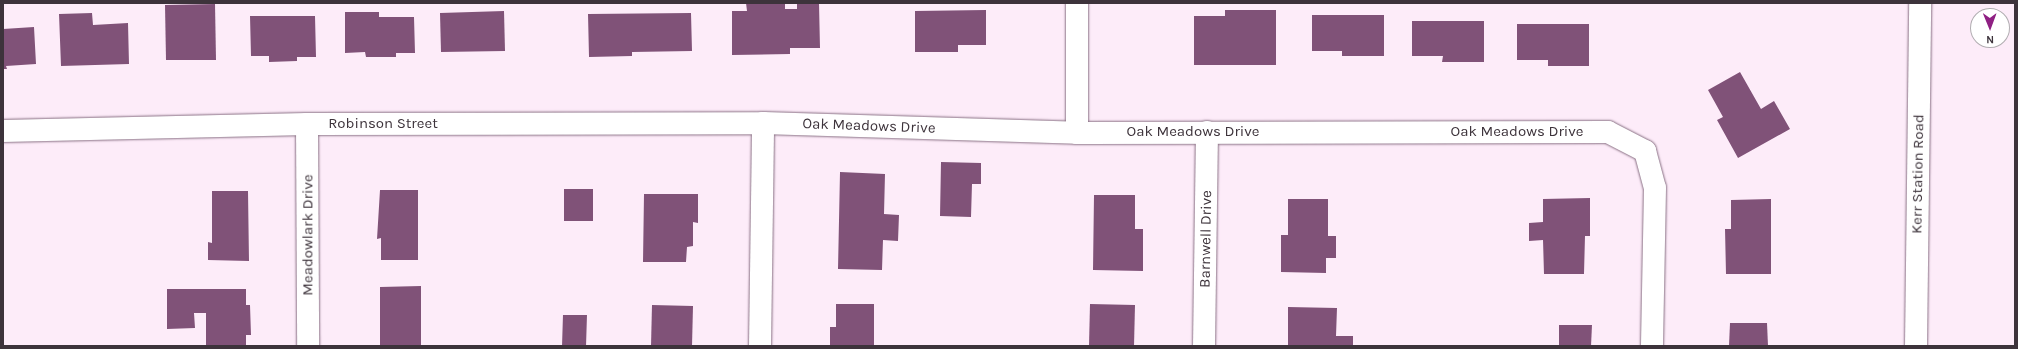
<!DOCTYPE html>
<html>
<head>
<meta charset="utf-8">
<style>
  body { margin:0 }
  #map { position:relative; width:2018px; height:349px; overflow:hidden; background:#fdecf9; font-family:Karla,sans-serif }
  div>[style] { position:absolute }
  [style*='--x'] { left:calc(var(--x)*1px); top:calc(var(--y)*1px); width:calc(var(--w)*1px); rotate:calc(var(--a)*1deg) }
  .building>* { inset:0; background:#805278 }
  .roads { filter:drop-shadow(0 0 1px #8a7185) drop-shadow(0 0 1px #8a7185) }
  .street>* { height:22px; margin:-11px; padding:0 11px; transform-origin:11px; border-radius:11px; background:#fff }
  .secondary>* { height:22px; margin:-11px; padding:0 11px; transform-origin:11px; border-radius:11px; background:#fff }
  span { translate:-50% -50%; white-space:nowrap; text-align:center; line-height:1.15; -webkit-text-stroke:4px #fff; paint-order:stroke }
  .street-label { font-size:15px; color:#3d333b }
  .frame { position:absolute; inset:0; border:4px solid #3d333b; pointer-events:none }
  .north { position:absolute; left:1970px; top:8px; width:40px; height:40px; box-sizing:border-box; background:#fff; border:1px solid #b1adb1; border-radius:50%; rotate:179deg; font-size:11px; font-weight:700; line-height:16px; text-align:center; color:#3d333b }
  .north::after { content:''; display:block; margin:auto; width:14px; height:18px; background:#8f2083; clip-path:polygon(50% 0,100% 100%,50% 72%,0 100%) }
</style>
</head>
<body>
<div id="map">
  <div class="building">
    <i style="clip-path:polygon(746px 3px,785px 3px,785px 9px,797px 9px,797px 3px,819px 3px,820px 48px,790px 48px,790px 54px,732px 55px,732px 11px,747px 11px)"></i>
    <i style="clip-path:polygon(215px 4px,216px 60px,166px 60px,165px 5px)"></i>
    <i style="clip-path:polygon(986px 10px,986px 45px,958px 45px,958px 52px,915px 52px,915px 11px)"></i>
    <i style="clip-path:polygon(1225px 10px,1276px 10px,1276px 65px,1194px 65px,1194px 16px,1225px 16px)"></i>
    <i style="clip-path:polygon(504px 11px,505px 51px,441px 52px,440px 13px)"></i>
    <i style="clip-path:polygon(345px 12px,379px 12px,379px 17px,414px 17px,415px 53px,396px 53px,396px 57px,366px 57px,365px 52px,345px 53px)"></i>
    <i style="clip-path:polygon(92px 13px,93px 25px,128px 23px,129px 64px,61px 66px,59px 14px)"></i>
    <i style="clip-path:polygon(691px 13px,692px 51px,632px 52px,632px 56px,589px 57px,588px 14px)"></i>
    <i style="clip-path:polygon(1312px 15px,1384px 15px,1384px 56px,1342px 56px,1342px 51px,1312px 51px)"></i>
    <i style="clip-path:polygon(250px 16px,315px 16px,316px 57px,297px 57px,297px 61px,269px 62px,269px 56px,251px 56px)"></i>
    <i style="clip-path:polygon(1412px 21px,1484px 21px,1484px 62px,1442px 62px,1443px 56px,1412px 56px)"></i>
    <i style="clip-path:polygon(1517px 24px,1589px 24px,1589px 66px,1548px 66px,1548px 60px,1517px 60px)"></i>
    <i style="clip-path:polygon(34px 27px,36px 64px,6px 66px,7px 69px,3px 69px,3px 29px)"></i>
    <i style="clip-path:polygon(1740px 72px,1761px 109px,1774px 101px,1790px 129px,1738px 158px,1717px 120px,1723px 117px,1708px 90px)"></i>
    <i style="clip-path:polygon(941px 162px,981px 163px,981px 184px,972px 184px,971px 217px,940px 216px)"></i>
    <i style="clip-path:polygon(840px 172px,885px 174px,884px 214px,899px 215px,898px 241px,883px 240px,882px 270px,838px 269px)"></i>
    <i style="clip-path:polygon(564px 189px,593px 189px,593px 221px,564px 221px)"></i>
    <i style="clip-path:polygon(380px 190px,418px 190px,418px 260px,381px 260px,381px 238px,377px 239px)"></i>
    <i style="clip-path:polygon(212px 191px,248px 191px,249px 261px,208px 260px,208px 242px,212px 243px)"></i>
    <i style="clip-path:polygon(644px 194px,698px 194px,698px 223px,693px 222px,693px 246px,687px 247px,686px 262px,643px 262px)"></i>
    <i style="clip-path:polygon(1094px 195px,1135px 195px,1135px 229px,1143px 229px,1143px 271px,1093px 270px)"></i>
    <i style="clip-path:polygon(1590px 198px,1590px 236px,1585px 236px,1584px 274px,1544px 274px,1543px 240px,1529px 241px,1529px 223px,1543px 222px,1543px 199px)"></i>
    <i style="clip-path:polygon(1288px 199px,1328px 199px,1328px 236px,1336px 236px,1336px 258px,1326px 258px,1326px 273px,1281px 272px,1281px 235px,1288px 235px)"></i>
    <i style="clip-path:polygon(1771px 199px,1771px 274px,1726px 274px,1725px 229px,1731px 229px,1731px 200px)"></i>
    <i style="clip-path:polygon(421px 286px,421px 346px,380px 346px,380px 287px)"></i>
    <i style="clip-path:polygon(167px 289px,246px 289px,246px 305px,250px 305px,251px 335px,246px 335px,246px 346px,206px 346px,206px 313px,194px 313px,195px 328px,167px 329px)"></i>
    <i style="clip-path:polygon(836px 304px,874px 304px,874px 346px,830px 346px,830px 327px,836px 327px)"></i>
    <i style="clip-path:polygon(1090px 304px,1135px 305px,1134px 346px,1089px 346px)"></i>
    <i style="clip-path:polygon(652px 305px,693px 306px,692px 346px,651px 346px)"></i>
    <i style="clip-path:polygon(1288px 307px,1337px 308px,1336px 336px,1353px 336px,1353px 346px,1288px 346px)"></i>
    <i style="clip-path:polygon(563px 315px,587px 315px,586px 346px,562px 346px)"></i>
    <i style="clip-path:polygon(1730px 323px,1767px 323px,1768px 346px,1729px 346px)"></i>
    <i style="clip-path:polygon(1559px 325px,1592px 325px,1591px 346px,1559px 346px)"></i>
  </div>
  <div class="roads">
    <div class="street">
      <i style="--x:307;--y:124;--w:222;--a:89.7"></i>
      <i style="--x:3;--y:131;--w:304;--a:-1.3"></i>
      <i style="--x:307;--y:124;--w:456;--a:-0.1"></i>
      <i style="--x:1077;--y:133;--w:130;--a:-90"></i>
      <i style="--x:760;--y:346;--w:223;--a:-89.2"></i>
      <i style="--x:763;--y:123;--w:314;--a:1.8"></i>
      <i style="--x:1077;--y:133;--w:531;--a:-0.11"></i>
      <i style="--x:1608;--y:132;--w:42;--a:27.2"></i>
      <i style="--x:1645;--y:151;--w:38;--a:75"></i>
      <i style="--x:1655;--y:188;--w:158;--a:91.1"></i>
      <i style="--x:1204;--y:346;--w:214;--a:-89.2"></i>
    </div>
    <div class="secondary">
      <i style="--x:1916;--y:346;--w:343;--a:-89.3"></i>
    </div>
  </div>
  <div class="street-label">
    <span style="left:383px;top:124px">Robinson Street</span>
    <span style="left:869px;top:126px;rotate:2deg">Oak Meadows Drive</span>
    <span style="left:1193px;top:132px">Oak Meadows Drive</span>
    <span style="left:1517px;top:132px">Oak Meadows Drive</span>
    <span style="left:1918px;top:174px;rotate:-89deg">Kerr Station Road</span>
    <span style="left:308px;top:235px;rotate:-90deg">Meadowlark Drive</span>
    <span style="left:1206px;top:239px;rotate:-89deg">Barnwell Drive</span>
  </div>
  <div class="frame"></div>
  <div class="north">N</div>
</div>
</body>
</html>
